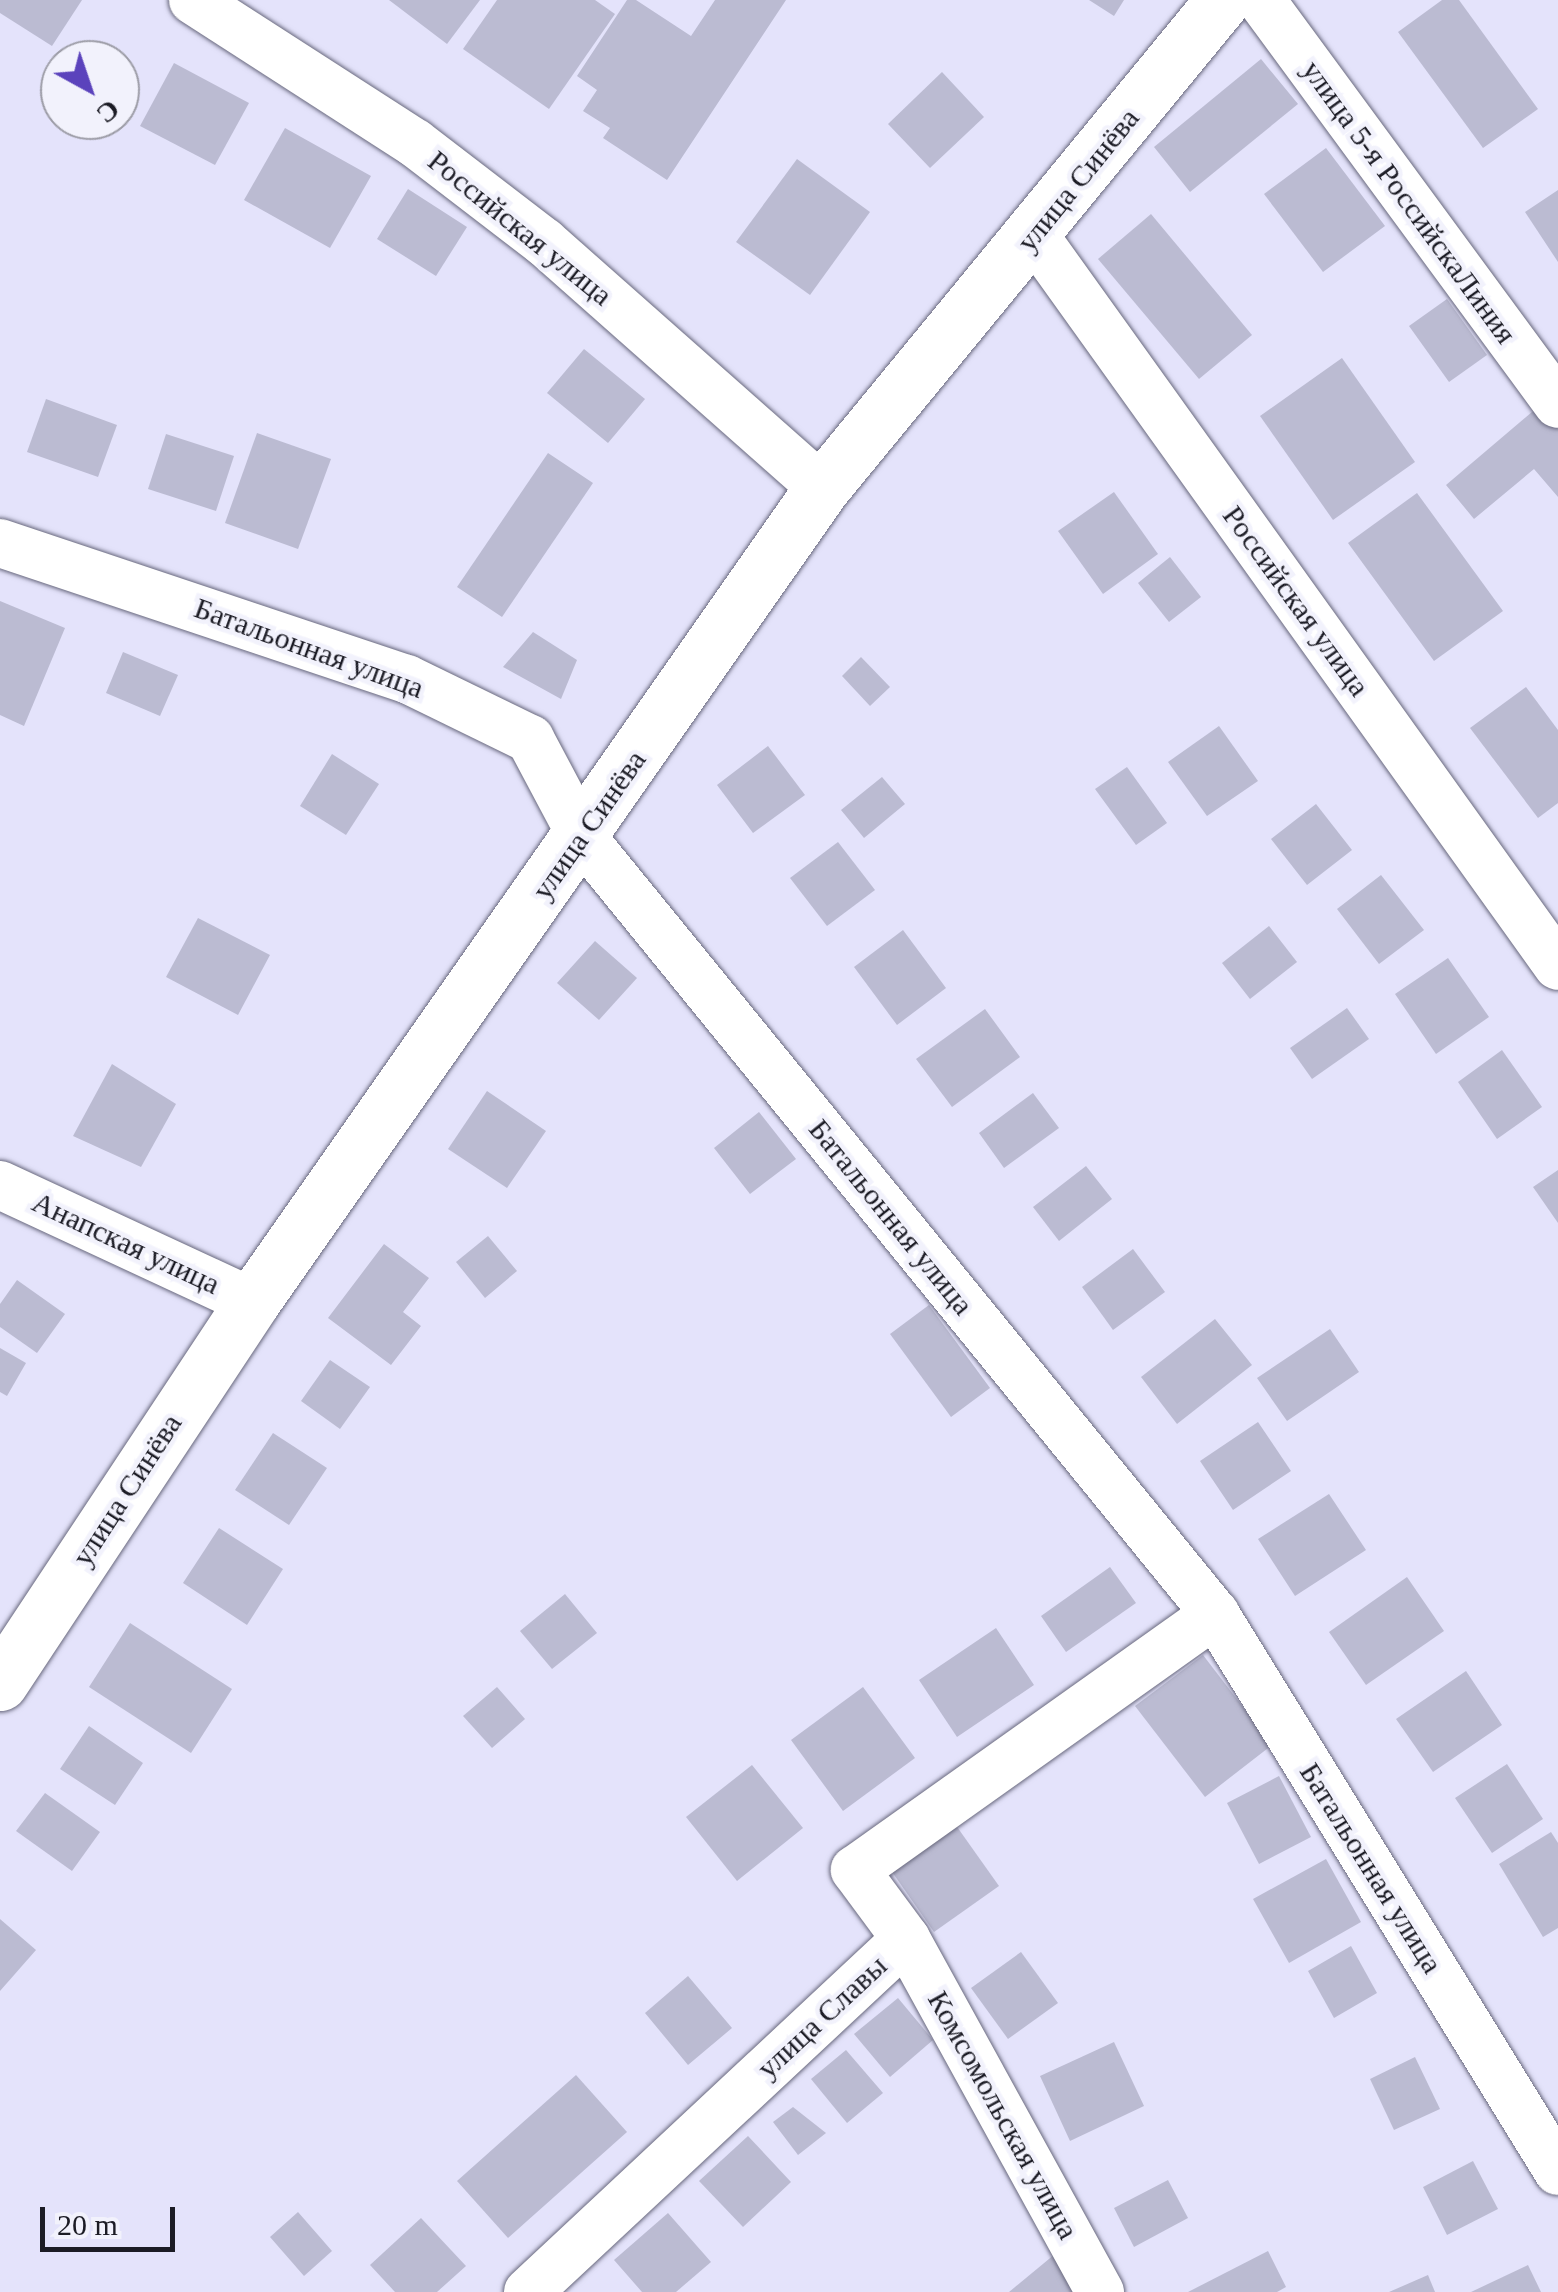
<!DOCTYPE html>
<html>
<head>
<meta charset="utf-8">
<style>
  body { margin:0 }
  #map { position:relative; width:1558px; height:2292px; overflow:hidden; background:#e4e3fb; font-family:"Times New Roman",serif }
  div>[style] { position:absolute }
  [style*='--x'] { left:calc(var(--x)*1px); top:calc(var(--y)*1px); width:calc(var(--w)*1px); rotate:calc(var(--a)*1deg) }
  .building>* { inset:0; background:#bbbbd2 }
  .roads { filter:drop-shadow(0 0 2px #68687d) drop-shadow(0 0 2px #68687d) }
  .minor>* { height:48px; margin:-24px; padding:0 24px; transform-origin:24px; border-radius:24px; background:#fff }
  .major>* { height:55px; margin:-27.5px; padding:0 27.5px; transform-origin:27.5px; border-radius:27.5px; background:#fff }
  span { translate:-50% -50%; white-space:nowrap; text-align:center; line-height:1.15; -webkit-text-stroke:9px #f2f2fc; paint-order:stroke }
  .street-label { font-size:30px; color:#1c1c25 }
  .north { position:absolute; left:40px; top:40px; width:100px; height:100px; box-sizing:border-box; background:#f2f2fc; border:2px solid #9c9ca6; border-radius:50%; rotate:140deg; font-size:28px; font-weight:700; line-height:40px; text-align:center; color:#1c1c25 }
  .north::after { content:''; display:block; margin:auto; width:35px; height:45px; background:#5b43bc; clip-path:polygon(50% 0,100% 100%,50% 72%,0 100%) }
  .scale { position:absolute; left:40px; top:2207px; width:135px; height:45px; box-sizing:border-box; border:5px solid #1c1c25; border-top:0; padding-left:12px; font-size:30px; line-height:35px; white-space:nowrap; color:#1c1c25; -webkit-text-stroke:8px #f2f2fc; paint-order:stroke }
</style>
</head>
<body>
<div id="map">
  <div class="building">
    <i style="clip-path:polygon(0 0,82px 0,52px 46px,0 13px)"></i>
    <i style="clip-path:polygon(389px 0,480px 0,447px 44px)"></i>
    <i style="clip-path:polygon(497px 0,595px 0,615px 14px,549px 109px,463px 49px)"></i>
    <i style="clip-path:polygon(627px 0,636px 0,691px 36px,715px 0,786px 0,667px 180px,603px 138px,610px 128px,583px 111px,597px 90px,577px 76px)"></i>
    <i style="clip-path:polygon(1089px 0,1124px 0,1114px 16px)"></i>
    <i style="clip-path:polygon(1442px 0,1459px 0,1538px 109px,1483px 148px,1398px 32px)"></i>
    <i style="clip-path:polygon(1261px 59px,1298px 104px,1190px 192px,1154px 147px)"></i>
    <i style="clip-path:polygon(174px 63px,249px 103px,215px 165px,140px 126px)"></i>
    <i style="clip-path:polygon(942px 72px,984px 117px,930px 168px,888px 124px)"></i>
    <i style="clip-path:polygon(285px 128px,371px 176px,330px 248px,244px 200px)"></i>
    <i style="clip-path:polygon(1326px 148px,1385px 226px,1323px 272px,1264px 194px)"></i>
    <i style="clip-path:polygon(797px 159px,870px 212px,810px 295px,736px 242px)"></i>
    <i style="clip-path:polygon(408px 189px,467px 227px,436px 276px,377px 239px)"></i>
    <i style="clip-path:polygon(1558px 190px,1558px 262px,1525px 212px)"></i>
    <i style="clip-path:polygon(1151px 214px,1252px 335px,1199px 379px,1098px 259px)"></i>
    <i style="clip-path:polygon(1447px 299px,1487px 355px,1449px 382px,1409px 326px)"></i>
    <i style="clip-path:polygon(584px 349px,645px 399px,608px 443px,547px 393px)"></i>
    <i style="clip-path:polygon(1342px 358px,1415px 462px,1333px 520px,1260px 416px)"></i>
    <i style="clip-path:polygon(46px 399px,117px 425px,98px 477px,27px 452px)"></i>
    <i style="clip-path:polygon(1539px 406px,1558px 429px,1558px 497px,1534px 469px,1474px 519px,1446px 485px)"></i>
    <i style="clip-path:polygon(257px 433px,331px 459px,298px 549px,225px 523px)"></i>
    <i style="clip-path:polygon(166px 434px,234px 456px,216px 511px,148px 489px)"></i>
    <i style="clip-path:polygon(548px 453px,593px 483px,502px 617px,457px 587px)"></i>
    <i style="clip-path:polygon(1114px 492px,1158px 554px,1103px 594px,1058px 531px)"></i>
    <i style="clip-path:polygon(1417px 493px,1503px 611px,1434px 661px,1348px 543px)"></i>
    <i style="clip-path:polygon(1170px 557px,1201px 597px,1169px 622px,1138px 583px)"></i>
    <i style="clip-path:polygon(0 601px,65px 628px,24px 726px,0 715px)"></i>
    <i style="clip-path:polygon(533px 632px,577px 660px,561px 699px,503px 667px)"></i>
    <i style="clip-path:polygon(123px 652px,178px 675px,160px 716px,106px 693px)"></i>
    <i style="clip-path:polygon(861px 657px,890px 687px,870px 706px,842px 676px)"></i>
    <i style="clip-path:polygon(1526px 687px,1558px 730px,1558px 803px,1538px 818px,1470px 728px)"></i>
    <i style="clip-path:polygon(1219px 726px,1258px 781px,1207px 816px,1168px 762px)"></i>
    <i style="clip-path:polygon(768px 746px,805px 795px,753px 833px,717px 785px)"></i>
    <i style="clip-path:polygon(332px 754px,379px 784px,346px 835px,300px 806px)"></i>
    <i style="clip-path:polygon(1127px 767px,1167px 823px,1136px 845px,1095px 789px)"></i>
    <i style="clip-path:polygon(882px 777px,905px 804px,864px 838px,841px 810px)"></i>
    <i style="clip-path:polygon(1316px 804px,1352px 850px,1307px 885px,1271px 839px)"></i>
    <i style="clip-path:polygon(838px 842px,875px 890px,827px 926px,790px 878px)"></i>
    <i style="clip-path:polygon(1381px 875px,1424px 930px,1379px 964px,1337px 909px)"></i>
    <i style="clip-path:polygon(198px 918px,270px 955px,238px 1015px,166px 977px)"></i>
    <i style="clip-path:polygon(1269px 926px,1297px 962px,1250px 999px,1222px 963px)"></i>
    <i style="clip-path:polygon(903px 930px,946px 988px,897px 1025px,854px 967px)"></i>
    <i style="clip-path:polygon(595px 941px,637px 978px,599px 1020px,557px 983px)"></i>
    <i style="clip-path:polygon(1448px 958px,1489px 1017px,1436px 1054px,1395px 994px)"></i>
    <i style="clip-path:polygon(1347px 1008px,1369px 1039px,1312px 1079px,1290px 1048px)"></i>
    <i style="clip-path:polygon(985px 1009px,1020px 1057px,952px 1107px,916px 1059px)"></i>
    <i style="clip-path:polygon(1502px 1050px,1542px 1107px,1497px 1139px,1458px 1082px)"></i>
    <i style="clip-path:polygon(112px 1064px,176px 1104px,141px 1167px,73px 1136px)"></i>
    <i style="clip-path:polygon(487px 1091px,546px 1131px,507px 1188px,448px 1149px)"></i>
    <i style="clip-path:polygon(1033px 1093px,1059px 1128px,1004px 1168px,979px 1133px)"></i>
    <i style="clip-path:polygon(759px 1112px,796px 1159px,750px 1194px,714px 1148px)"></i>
    <i style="clip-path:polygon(1086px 1166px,1112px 1199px,1059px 1241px,1033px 1207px)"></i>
    <i style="clip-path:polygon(1558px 1170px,1558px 1223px,1533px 1187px)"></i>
    <i style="clip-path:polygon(488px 1236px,517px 1271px,485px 1298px,456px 1262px)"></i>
    <i style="clip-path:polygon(384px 1244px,429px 1278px,403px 1312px,421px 1326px,391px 1365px,328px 1318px)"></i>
    <i style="clip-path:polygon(1133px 1249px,1165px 1292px,1113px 1330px,1082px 1287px)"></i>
    <i style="clip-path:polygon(17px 1280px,65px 1314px,37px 1353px,0 1327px,0 1304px)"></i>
    <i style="clip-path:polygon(929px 1305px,990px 1388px,951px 1417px,890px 1334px)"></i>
    <i style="clip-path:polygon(1215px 1319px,1252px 1365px,1177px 1424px,1141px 1377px)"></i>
    <i style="clip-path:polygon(1330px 1329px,1359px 1372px,1287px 1421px,1257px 1378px)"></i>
    <i style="clip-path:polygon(0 1348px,26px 1363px,7px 1396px,0 1392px)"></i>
    <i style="clip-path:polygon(330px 1360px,370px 1387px,340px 1429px,301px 1401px)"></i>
    <i style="clip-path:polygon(1258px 1422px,1291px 1471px,1233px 1510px,1200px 1461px)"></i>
    <i style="clip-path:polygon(273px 1433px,327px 1468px,289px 1525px,235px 1490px)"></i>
    <i style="clip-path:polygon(1329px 1494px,1366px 1550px,1295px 1596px,1258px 1539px)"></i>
    <i style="clip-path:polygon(219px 1528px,283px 1569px,247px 1625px,183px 1583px)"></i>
    <i style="clip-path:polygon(1110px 1567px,1136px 1603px,1066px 1652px,1041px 1616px)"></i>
    <i style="clip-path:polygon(1407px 1577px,1444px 1631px,1366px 1685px,1329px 1632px)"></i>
    <i style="clip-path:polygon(565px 1594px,597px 1633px,552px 1669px,520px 1631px)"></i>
    <i style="clip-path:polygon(130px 1623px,232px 1689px,191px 1753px,89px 1687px)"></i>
    <i style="clip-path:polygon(996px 1628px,1034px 1685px,957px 1737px,919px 1680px)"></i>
    <i style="clip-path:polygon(1203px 1655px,1272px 1745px,1205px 1797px,1135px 1706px)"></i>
    <i style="clip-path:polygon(1466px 1671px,1502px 1725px,1433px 1772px,1396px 1719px)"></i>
    <i style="clip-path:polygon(497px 1687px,525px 1719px,492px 1748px,463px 1716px)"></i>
    <i style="clip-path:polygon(863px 1687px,915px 1758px,843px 1811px,791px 1740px)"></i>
    <i style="clip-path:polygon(89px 1726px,143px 1763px,115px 1805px,60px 1769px)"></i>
    <i style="clip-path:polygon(1507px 1764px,1543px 1819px,1492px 1853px,1455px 1798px)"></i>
    <i style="clip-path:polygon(752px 1765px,803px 1828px,737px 1881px,686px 1817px)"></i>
    <i style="clip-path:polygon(1279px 1776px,1311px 1837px,1259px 1864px,1227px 1803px)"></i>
    <i style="clip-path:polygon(45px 1793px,100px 1832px,72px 1871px,16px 1831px)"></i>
    <i style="clip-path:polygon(955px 1824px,999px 1886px,934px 1932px,890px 1869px)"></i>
    <i style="clip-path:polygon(1551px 1832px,1558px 1843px,1558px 1928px,1543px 1937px,1499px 1864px)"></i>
    <i style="clip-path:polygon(1326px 1859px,1361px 1922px,1289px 1963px,1253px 1899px)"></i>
    <i style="clip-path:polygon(0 1919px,36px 1950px,0 1991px)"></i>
    <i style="clip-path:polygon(1351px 1946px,1377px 1993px,1334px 2018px,1308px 1971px)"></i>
    <i style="clip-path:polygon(1021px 1952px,1058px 2003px,1008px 2039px,971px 1988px)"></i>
    <i style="clip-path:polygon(688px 1976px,732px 2028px,688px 2065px,645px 2013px)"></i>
    <i style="clip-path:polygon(898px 1998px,933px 2040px,890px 2077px,854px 2034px)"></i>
    <i style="clip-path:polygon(1114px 2042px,1144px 2106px,1070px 2141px,1040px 2076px)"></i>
    <i style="clip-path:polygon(846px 2050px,883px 2093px,847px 2123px,811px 2079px)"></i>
    <i style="clip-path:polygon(1415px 2057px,1440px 2109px,1394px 2130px,1370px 2079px)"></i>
    <i style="clip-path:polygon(576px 2075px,627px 2132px,508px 2238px,457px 2181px)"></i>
    <i style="clip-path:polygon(793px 2107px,826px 2133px,798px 2155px,773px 2122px)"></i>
    <i style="clip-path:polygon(748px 2136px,791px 2182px,743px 2227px,699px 2181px)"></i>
    <i style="clip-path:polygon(1473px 2161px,1498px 2209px,1447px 2235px,1423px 2187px)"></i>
    <i style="clip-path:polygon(1168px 2180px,1188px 2218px,1134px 2247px,1114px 2208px)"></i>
    <i style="clip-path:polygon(298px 2212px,332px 2251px,304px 2276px,270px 2237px)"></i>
    <i style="clip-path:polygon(668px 2213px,711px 2262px,676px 2292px,642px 2292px,614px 2260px)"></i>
    <i style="clip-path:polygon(421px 2218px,466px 2266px,437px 2292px,395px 2292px,370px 2265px)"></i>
    <i style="clip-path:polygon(1268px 2251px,1286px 2287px,1277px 2292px,1188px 2292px)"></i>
    <i style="clip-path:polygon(1055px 2254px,1085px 2292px,1009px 2292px)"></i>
    <i style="clip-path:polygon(1528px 2265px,1541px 2292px,1471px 2292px)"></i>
    <i style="clip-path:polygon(1428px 2275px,1435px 2292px,1389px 2292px)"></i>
  </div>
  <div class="roads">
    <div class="minor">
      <i style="--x:193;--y:0;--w:264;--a:32.8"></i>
      <i style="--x:415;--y:143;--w:163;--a:37.5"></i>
      <i style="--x:544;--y:242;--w:371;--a:41.5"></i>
      <i style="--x:1261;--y:0;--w:501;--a:53.68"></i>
      <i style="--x:1034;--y:235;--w:899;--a:54.37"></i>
      <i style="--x:0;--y:543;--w:429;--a:18.5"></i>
      <i style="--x:407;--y:679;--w:137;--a:26"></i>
      <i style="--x:530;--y:739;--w:111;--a:62"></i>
      <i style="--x:582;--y:837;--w:1002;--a:50.83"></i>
      <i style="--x:1215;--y:1614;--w:654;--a:58.38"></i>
      <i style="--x:0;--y:1185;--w:278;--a:24.9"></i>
      <i style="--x:528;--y:2292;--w:517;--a:-43.04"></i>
      <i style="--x:1100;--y:2292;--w:403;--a:-118.8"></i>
      <i style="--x:906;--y:1939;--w:86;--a:-126.5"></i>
      <i style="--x:855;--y:1870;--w:442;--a:-35.4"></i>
    </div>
    <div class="major">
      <i style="--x:0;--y:1683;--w:457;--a:-56.5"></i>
      <i style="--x:252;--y:1302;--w:994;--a:-55"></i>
      <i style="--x:822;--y:488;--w:632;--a:-50.59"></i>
    </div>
  </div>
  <div class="street-label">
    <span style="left:1078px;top:180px;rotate:-51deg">улица Синёва</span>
    <span style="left:1409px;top:202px;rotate:54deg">улица 5-я РоссийскаЛиния</span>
    <span style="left:520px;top:228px;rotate:39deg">Российская улица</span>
    <span style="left:1296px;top:601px;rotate:54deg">Российская улица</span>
    <span style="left:309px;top:648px;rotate:20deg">Батальонная улица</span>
    <span style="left:589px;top:825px;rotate:-55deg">улица Синёва</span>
    <span style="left:891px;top:1217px;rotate:51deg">Батальонная улица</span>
    <span style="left:126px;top:1243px;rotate:25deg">Анапская улица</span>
    <span style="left:127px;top:1490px;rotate:-57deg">улица Синёва</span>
    <span style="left:1371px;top:1868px;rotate:58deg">Батальонная улица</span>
    <span style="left:822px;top:2017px;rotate:-43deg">улица Славы</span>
    <span style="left:1003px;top:2115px;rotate:61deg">Комсомольская улица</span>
  </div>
  <div class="north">С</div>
  <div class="scale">20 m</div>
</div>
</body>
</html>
